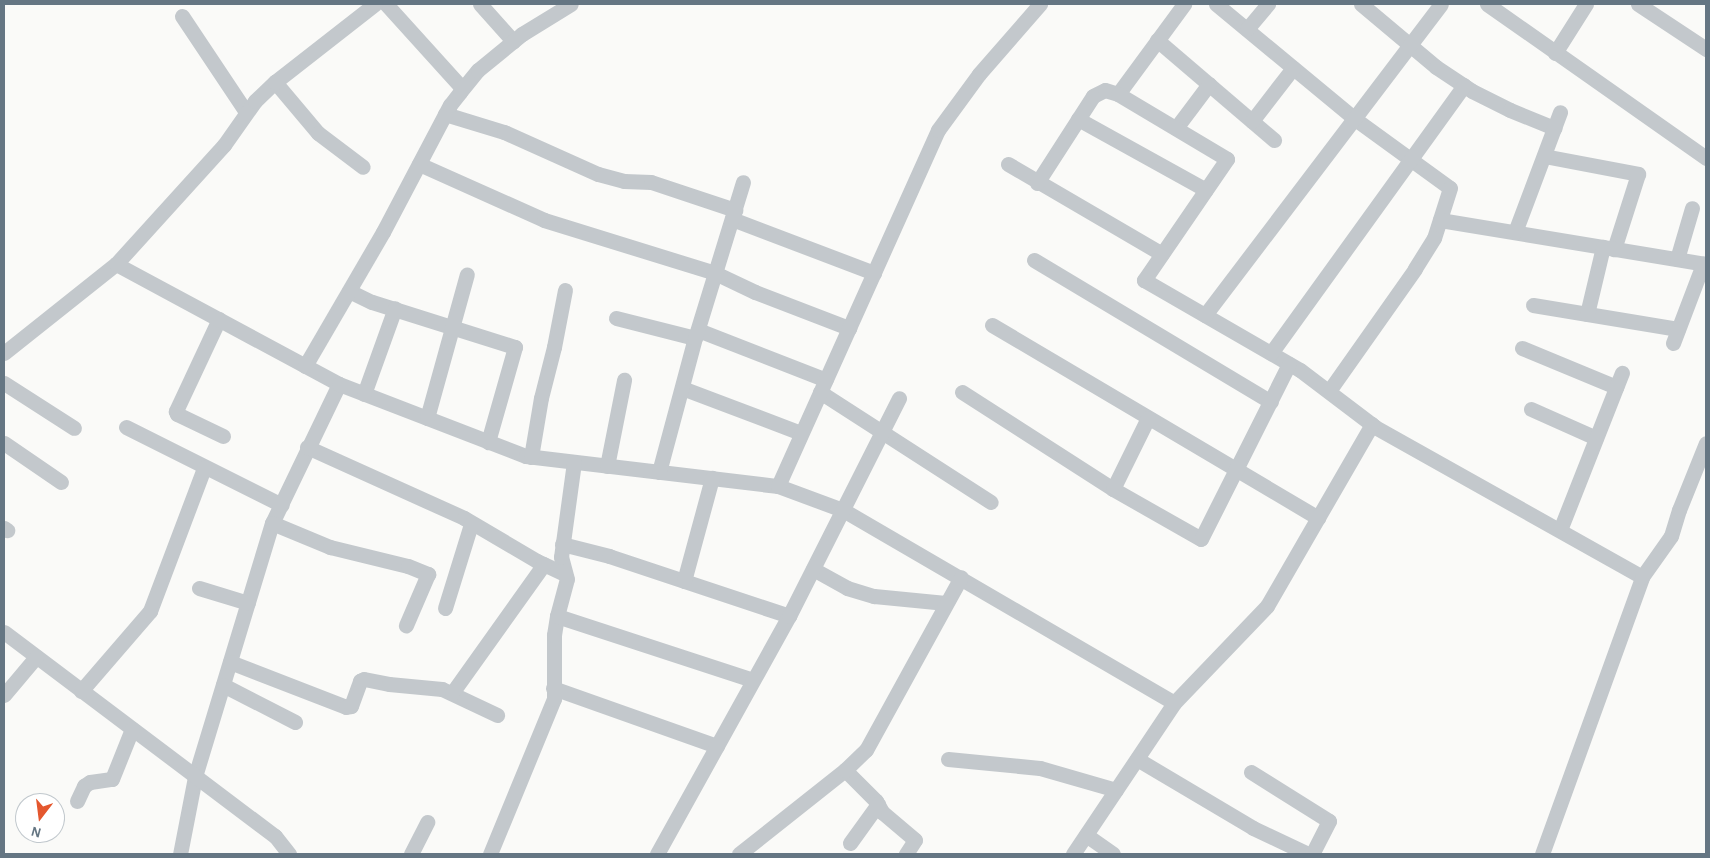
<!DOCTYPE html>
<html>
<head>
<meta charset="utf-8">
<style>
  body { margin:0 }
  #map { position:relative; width:1710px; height:858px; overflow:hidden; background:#fafaf8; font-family:"Alegreya Sans",sans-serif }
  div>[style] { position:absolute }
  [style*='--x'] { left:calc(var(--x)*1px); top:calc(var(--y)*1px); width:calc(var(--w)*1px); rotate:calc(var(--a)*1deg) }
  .minor>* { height:15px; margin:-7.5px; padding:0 7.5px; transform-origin:7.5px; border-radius:7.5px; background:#c3c8cc }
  span { translate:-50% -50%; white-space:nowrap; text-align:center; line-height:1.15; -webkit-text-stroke:5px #fff; paint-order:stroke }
  .frame { position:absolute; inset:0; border:5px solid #657683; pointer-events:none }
  .north { position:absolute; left:15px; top:793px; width:50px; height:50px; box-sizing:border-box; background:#fff; border:1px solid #c1c8cd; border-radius:50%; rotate:195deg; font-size:14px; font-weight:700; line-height:20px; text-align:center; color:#657683 }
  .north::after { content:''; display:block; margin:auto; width:18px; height:22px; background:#e4572e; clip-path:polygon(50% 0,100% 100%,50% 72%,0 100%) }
</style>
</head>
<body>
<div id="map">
  <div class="minor">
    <i style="--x:386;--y:4;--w:113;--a:47.9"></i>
    <i style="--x:480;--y:4;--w:50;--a:48.3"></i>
    <i style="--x:1216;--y:4;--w:180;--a:39.6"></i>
    <i style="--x:1355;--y:119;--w:117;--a:36"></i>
    <i style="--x:1450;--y:188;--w:52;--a:107.7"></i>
    <i style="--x:1434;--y:238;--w:36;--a:122"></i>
    <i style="--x:1415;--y:269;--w:149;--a:125.2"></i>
    <i style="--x:1361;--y:4;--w:98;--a:40"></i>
    <i style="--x:1436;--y:67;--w:43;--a:33.7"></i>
    <i style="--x:1472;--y:91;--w:42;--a:26.6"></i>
    <i style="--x:1510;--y:110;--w:48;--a:22.2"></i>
    <i style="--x:1487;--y:4;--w:268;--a:35.1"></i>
    <i style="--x:1638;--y:4;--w:82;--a:33.5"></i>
    <i style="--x:182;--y:16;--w:115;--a:56.3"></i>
    <i style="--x:1247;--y:29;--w:33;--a:-50"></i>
    <i style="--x:1157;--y:40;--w:154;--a:40.5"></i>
    <i style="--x:1555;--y:53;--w:58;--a:-57.7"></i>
    <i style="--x:275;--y:82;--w:67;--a:49.9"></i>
    <i style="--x:318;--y:133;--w:56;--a:37.1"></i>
    <i style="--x:1118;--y:94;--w:112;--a:-53.7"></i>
    <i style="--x:445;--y:114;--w:62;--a:17"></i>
    <i style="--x:504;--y:132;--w:103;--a:24.1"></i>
    <i style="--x:598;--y:174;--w:27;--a:15"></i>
    <i style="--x:624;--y:181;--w:27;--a:2"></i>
    <i style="--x:651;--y:182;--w:89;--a:18.4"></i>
    <i style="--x:1078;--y:119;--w:146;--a:29"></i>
    <i style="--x:1252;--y:121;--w:67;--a:-52.3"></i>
    <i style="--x:1176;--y:128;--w:55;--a:-53.1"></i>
    <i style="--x:1544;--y:156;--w:96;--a:10.8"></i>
    <i style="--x:1638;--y:174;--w:79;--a:107.7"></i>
    <i style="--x:419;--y:164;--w:137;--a:24.1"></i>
    <i style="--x:544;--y:220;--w:179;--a:17.2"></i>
    <i style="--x:715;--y:273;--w:44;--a:25.4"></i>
    <i style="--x:755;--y:292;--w:101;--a:21"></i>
    <i style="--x:1008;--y:164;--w:178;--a:30.3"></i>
    <i style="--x:1037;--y:183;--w:103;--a:-57.2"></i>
    <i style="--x:1093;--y:96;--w:13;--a:-27"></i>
    <i style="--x:1105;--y:90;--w:14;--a:17"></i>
    <i style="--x:1118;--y:94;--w:127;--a:30.8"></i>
    <i style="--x:1227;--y:159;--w:147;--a:124.4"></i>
    <i style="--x:1144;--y:280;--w:180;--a:30"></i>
    <i style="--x:1300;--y:370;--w:94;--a:37.2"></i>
    <i style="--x:1375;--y:427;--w:306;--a:29.3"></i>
    <i style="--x:732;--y:219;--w:152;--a:20.8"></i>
    <i style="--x:1440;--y:220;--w:270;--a:9.4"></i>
    <i style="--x:1515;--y:232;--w:128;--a:-69.4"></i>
    <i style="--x:1677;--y:259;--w:53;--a:-73.6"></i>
    <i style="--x:1034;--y:260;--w:276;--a:30.9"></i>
    <i style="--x:116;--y:264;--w:161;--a:-47.8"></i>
    <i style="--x:224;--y:145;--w:54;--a:-54.8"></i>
    <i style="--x:255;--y:101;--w:28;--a:-44"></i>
    <i style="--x:275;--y:82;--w:127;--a:-38"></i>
    <i style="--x:349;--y:291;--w:25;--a:26"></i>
    <i style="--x:372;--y:302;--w:150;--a:17.5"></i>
    <i style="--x:515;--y:347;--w:99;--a:105.9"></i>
    <i style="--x:1533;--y:305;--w:147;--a:9.4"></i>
    <i style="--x:1587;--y:314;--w:69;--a:-76.6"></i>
    <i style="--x:1205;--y:315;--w:390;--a:-52.8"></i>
    <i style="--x:616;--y:318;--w:81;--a:14.2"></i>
    <i style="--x:219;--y:319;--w:102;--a:115.1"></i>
    <i style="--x:176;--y:411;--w:3;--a:72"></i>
    <i style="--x:177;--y:414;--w:51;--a:25.6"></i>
    <i style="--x:992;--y:325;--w:379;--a:30.6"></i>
    <i style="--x:698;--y:330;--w:137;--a:21.3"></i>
    <i style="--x:1673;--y:343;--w:85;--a:-69.2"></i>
    <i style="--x:1522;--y:348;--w:102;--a:22.5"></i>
    <i style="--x:4;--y:353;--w:143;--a:-38.5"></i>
    <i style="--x:116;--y:264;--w:253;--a:28.3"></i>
    <i style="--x:339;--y:384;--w:154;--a:115.7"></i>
    <i style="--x:272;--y:523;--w:265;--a:106.9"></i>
    <i style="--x:195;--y:777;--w:78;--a:101"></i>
    <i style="--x:1271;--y:353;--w:330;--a:-54.2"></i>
    <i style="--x:305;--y:366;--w:155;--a:-59.8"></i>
    <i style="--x:383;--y:232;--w:144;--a:-62.2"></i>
    <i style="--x:450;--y:105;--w:16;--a:-52"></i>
    <i style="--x:460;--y:92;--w:28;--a:-51"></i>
    <i style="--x:478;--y:70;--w:57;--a:-39.3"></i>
    <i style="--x:522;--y:34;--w:57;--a:-31.5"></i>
    <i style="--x:4;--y:383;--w:83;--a:32.7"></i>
    <i style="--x:339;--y:384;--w:200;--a:21.1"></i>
    <i style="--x:526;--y:456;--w:254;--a:6.8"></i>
    <i style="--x:778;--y:486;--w:69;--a:20.3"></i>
    <i style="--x:843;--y:510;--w:383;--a:30.2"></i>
    <i style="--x:1174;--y:703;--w:134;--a:-46.2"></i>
    <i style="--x:1267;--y:606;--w:210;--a:-60"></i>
    <i style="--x:682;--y:388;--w:127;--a:20.7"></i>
    <i style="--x:820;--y:392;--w:203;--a:32.8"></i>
    <i style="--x:962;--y:392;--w:179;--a:32.7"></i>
    <i style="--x:1113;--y:489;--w:101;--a:29.6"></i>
    <i style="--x:1201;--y:539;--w:196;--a:-63.3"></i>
    <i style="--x:364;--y:394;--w:91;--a:-70.2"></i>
    <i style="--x:1531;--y:409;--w:71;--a:24"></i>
    <i style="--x:427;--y:418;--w:149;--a:-74.5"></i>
    <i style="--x:126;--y:427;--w:174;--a:26.6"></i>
    <i style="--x:4;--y:443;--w:69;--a:34.4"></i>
    <i style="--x:307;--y:447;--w:172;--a:24.3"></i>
    <i style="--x:464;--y:518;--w:85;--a:30.5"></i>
    <i style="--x:537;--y:561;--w:31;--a:25"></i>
    <i style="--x:531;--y:457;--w:60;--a:-80.4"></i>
    <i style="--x:541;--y:398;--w:53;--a:-75.7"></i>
    <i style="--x:554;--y:347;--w:58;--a:-79.1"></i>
    <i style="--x:607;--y:466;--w:88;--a:-78.8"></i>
    <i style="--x:659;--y:472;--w:139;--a:-75"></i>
    <i style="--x:695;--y:338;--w:163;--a:-72.9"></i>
    <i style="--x:778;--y:486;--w:390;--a:-65.8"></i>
    <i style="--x:938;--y:130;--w:69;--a:-53.8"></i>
    <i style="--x:979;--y:74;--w:93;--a:-48.9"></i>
    <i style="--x:1113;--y:489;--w:79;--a:-63.8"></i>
    <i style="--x:272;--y:523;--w:63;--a:22.5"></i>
    <i style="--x:330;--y:547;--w:80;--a:13.7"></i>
    <i style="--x:408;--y:566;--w:22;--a:22"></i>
    <i style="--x:428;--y:574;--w:56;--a:113.3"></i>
    <i style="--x:4;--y:528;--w:4;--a:34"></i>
    <i style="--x:1560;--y:530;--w:169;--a:-68.5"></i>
    <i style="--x:562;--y:544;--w:49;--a:14.3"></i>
    <i style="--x:609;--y:556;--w:190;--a:18.4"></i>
    <i style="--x:813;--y:569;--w:39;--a:29"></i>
    <i style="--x:847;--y:588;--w:28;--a:17"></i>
    <i style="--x:874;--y:596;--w:72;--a:5.6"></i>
    <i style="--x:684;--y:581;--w:107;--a:-74.8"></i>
    <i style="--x:199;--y:588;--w:51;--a:17"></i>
    <i style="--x:445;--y:608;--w:88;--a:-72.8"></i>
    <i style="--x:557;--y:616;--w:38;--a:-75"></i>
    <i style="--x:567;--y:579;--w:23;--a:-105"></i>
    <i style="--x:561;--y:557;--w:96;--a:-82.2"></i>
    <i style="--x:4;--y:632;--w:339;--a:37"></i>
    <i style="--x:275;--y:836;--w:23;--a:52"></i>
    <i style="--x:230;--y:662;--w:124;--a:21.2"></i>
    <i style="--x:346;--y:707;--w:5;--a:-11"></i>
    <i style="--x:351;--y:706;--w:27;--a:-70"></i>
    <i style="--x:360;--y:681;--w:4;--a:-27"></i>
    <i style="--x:364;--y:679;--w:25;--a:11"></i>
    <i style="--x:389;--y:684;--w:53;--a:5.4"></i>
    <i style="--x:442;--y:689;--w:61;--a:25.3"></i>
    <i style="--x:223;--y:685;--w:81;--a:27.2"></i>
    <i style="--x:553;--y:688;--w:174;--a:19.5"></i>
    <i style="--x:81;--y:691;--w:106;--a:-49.2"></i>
    <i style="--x:150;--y:611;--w:153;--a:-69.3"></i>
    <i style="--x:452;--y:693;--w:158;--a:-54.5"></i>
    <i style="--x:4;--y:695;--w:50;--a:-49.9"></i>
    <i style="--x:948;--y:759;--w:92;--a:5.6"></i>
    <i style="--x:1040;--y:768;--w:79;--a:16.1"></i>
    <i style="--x:1137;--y:759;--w:135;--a:30.7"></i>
    <i style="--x:1253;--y:828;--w:61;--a:25.3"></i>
    <i style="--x:845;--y:770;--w:44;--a:45"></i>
    <i style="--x:876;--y:801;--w:13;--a:61"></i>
    <i style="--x:882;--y:812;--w:43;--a:40.3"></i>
    <i style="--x:915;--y:840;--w:17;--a:123"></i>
    <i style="--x:1251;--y:772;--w:92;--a:32.1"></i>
    <i style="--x:1329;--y:821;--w:37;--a:117"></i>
    <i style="--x:77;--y:801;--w:17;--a:-65"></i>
    <i style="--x:84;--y:786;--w:7;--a:-34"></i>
    <i style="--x:90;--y:782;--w:22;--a:-8"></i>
    <i style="--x:112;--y:779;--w:54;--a:-68.2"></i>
    <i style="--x:1086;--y:835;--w:33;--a:35"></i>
    <i style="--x:850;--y:843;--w:48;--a:-54.3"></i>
    <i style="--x:411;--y:854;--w:36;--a:-63"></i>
    <i style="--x:490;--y:854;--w:168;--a:-67.6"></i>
    <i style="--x:554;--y:699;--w:64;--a:-90"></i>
    <i style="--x:554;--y:635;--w:19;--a:-81"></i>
    <i style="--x:557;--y:616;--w:206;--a:18.1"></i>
    <i style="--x:657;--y:854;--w:272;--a:-61"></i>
    <i style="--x:789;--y:616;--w:244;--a:-63.2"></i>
    <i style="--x:739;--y:854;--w:135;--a:-38.4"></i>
    <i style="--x:845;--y:770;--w:29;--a:-44"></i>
    <i style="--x:866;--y:750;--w:197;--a:-61.2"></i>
    <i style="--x:1073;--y:854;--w:182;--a:-56.2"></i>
    <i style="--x:1542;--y:854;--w:294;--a:-70.1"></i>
    <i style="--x:1642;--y:577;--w:50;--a:-54.7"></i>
    <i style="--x:1671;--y:536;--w:27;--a:-73"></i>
    <i style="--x:1679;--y:510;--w:72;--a:-68.1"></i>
  </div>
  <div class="frame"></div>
  <div class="north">N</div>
</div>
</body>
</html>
